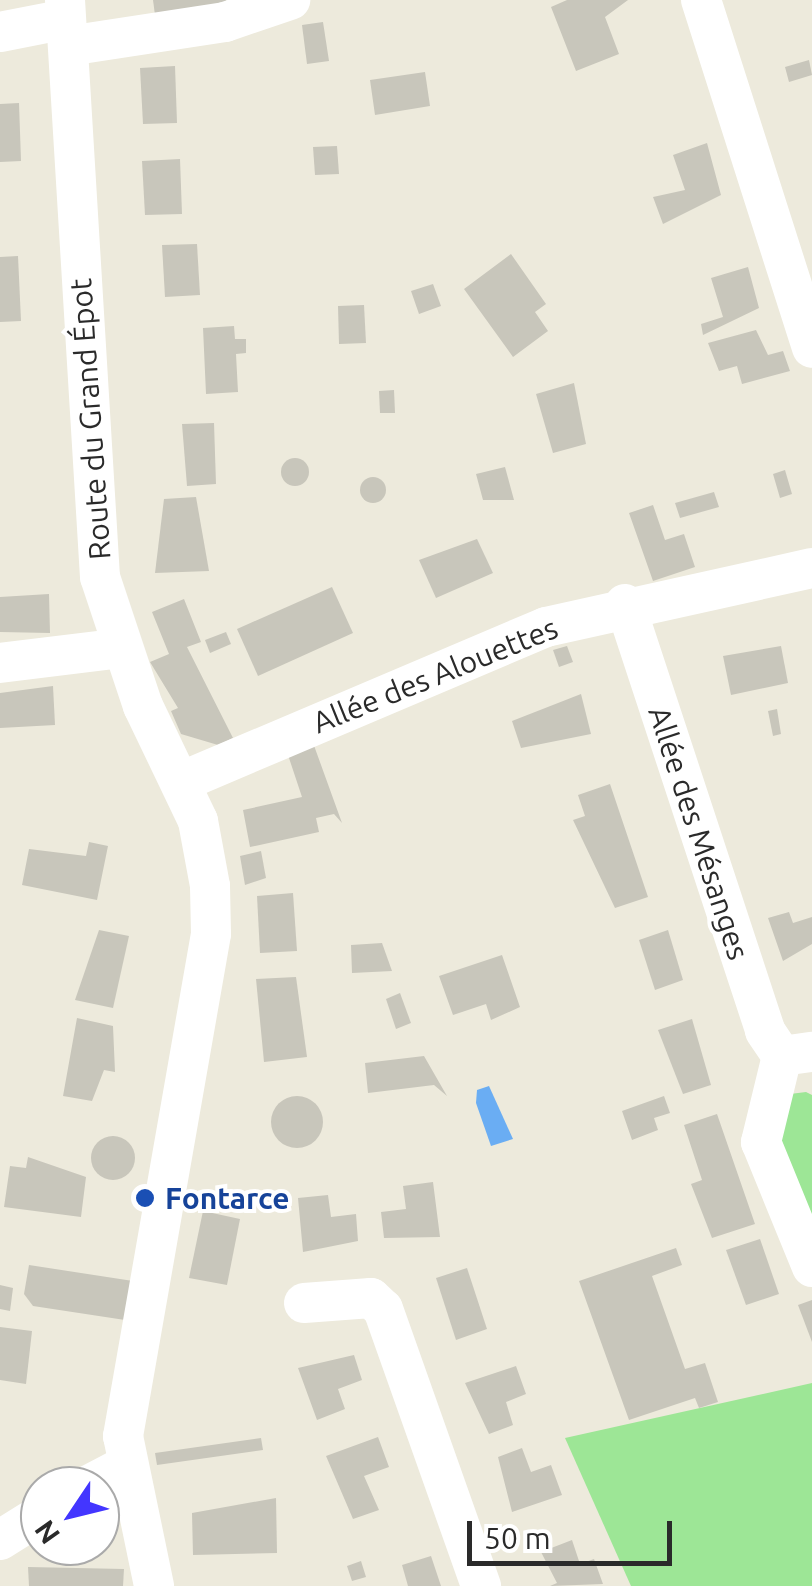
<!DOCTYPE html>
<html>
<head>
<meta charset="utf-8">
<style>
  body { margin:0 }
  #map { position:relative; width:812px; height:1586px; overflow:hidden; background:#edeadc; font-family:Ubuntu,sans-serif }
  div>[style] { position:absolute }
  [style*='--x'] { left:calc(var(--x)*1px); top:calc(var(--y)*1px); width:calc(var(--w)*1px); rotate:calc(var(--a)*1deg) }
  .green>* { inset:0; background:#9de696 }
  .water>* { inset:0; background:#6aadf3 }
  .building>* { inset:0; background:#c8c6bb }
  .round { border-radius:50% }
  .minor>* { height:40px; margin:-20px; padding:0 20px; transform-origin:20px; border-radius:20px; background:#fff }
  .dots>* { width:28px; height:28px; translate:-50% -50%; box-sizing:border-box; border:5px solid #fff; border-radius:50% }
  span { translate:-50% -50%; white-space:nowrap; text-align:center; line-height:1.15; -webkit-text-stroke:8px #fff; paint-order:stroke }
  .street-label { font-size:30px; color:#2a2a2a }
  .transit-label { font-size:30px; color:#164399; font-weight:700 }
  .left { translate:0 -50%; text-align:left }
  .north { position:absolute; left:20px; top:1466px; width:100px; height:100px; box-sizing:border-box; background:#fff; border:2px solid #aaa; border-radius:50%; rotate:235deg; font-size:28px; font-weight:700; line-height:40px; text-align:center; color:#2a2a2a }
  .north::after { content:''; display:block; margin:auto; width:35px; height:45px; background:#4336ff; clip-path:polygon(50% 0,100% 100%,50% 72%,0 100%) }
  .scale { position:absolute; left:467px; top:1521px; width:205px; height:45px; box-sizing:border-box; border:5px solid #2a2a2a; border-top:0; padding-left:12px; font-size:30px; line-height:35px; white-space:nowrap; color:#2a2a2a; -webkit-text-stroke:8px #fff; paint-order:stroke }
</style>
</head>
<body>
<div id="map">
  <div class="green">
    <i style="clip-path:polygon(806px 1092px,812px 1095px,812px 1241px,771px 1124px,790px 1094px)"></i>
    <i style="clip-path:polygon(812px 1383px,812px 1586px,631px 1586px,565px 1438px)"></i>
  </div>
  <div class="water">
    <i style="clip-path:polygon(489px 1086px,513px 1139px,491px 1146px,476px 1103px,477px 1090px)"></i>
  </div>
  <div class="building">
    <i style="clip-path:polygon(153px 0,226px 0,226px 4px,155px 15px)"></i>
    <i style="clip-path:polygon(567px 0,628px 0,605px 17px,619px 54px,576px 71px,551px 7px)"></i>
    <i style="clip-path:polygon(323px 22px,329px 61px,307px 64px,302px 25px)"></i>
    <i style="clip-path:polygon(809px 60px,812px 75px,789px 82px,785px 67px)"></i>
    <i style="clip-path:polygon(175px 66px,177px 123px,143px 124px,140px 68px)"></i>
    <i style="clip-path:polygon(425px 72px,430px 106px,375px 115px,370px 80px)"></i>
    <i style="clip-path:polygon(19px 103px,21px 161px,0 162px,0 104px)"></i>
    <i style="clip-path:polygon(707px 143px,721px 195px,663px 224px,653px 197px,685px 190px,673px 155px)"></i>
    <i style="clip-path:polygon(337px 146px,339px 174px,315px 175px,313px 147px)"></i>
    <i style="clip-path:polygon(180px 159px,182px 214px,145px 215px,142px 161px)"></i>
    <i style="clip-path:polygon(197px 244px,200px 295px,165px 297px,162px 245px)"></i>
    <i style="clip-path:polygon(511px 254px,546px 304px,535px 312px,548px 331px,513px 357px,464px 289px)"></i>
    <i style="clip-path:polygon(18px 256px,21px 321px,0 322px,0 257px)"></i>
    <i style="clip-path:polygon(748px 267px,759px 308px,703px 335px,701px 324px,723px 317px,711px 278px)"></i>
    <i style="clip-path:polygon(433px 284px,441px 306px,419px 314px,411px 291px)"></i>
    <i style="clip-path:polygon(364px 305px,366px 343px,339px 344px,338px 306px)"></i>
    <i style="clip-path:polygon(234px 326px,235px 339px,246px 339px,246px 353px,236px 354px,238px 392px,206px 394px,203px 328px)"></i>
    <i style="clip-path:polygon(756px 330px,768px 355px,783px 351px,790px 371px,742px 384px,737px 366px,719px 371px,708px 343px)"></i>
    <i style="clip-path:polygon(574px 383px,586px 444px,553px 453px,536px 394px)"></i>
    <i style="clip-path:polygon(394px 390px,395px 413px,380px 413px,379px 391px)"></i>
    <i style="clip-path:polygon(214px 423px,216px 484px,187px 486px,182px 424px)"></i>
    <i class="round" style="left:281px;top:458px;width:28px;height:28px"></i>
    <i style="clip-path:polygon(505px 467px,514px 500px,483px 500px,476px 474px)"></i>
    <i style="clip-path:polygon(785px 470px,792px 494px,780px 498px,773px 474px)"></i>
    <i class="round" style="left:360px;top:477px;width:26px;height:26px"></i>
    <i style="clip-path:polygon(714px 492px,719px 507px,680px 518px,675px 503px)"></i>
    <i style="clip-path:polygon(196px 497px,209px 571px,155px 573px,164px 499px)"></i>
    <i style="clip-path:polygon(653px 505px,665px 540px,684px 534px,695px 567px,653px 581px,629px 513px)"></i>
    <i style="clip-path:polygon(477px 539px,493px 573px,436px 598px,419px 560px)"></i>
    <i style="clip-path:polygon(332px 587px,353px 633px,258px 676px,237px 629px)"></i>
    <i style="clip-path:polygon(49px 594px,50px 633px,0 632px,0 597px)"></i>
    <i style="clip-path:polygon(184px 599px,201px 642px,187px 647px,233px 738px,218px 745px,181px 734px,171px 711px,178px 708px,150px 662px,169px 654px,152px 612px)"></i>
    <i style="clip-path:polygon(226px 632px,231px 644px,210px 653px,205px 640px)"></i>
    <i style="clip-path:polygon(567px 646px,573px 662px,559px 667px,553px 650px)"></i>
    <i style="clip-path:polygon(781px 646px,788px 683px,731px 695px,723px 656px)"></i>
    <i style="clip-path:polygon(53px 686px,55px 725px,0 728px,0 693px)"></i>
    <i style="clip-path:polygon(581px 694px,591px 734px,521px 748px,512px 721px)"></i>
    <i style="clip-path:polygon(777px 709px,781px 734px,773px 736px,768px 711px)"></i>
    <i style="clip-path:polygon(312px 740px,342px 823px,334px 814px,316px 818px,319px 832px,250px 847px,243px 810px,302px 797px,287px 752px)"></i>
    <i style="clip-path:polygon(610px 784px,648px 897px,615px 908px,573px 820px,585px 816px,578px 795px)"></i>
    <i style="clip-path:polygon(89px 842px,108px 846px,97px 900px,22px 885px,29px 849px,86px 856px)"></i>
    <i style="clip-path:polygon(261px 851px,266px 878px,245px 885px,240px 856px)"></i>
    <i style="clip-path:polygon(293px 893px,297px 951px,260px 953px,257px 896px)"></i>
    <i style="clip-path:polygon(789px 912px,793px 923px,812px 917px,812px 944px,783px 961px,768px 918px)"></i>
    <i style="clip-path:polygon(99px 930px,129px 936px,113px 1008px,75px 1000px)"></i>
    <i style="clip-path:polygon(668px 930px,683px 980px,655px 990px,639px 940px)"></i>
    <i style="clip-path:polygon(382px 943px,392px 971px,352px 973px,351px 945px)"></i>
    <i style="clip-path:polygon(502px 955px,520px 1007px,491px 1020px,486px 1004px,453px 1015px,439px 976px)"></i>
    <i style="clip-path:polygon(296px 977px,307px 1057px,264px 1062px,256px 979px)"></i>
    <i style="clip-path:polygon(400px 993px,411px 1023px,396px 1029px,386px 999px)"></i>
    <i style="clip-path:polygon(77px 1018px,113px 1026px,115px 1072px,104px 1070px,92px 1101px,63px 1096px)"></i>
    <i style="clip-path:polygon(692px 1019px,711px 1085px,683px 1094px,658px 1030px)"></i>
    <i style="clip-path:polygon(424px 1056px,447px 1096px,434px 1085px,368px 1093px,365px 1063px)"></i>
    <i style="clip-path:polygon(664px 1096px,670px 1113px,654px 1118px,658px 1130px,632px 1140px,622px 1111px)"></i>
    <i class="round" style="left:271px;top:1096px;width:52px;height:52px"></i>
    <i style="clip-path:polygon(717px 1114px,755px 1224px,712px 1238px,691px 1184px,702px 1180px,684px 1125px)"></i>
    <i class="round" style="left:91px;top:1136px;width:44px;height:44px"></i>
    <i style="clip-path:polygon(28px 1157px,86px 1177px,81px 1217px,4px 1207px,10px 1166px,26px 1168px)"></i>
    <i style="clip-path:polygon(433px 1182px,440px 1237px,384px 1238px,381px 1212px,406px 1209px,403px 1186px)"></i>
    <i style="clip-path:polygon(328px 1195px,331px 1217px,356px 1214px,358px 1241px,303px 1252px,298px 1198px)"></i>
    <i style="clip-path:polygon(203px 1211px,240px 1219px,227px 1285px,189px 1278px)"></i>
    <i style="clip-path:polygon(760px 1239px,779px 1294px,746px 1305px,726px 1250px)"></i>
    <i style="clip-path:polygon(676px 1248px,682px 1265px,652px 1276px,685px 1369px,705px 1363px,718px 1402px,699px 1408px,695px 1398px,629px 1420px,579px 1281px)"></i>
    <i style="clip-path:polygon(29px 1265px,133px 1281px,125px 1320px,33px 1306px,24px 1294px)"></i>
    <i style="clip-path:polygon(467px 1268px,487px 1329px,456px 1340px,436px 1278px)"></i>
    <i style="clip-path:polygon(0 1285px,13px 1288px,10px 1311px,0 1309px)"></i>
    <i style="clip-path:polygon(812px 1300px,812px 1342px,798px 1305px)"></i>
    <i style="clip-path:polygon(0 1327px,32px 1331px,26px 1384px,0 1380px)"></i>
    <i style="clip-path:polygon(354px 1355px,362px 1380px,338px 1389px,345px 1409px,317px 1420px,298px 1368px)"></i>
    <i style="clip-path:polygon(516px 1366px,526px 1394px,506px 1402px,513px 1425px,489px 1434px,465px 1383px)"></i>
    <i style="clip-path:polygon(378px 1437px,389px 1467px,364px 1476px,379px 1510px,353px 1519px,326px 1456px)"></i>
    <i style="clip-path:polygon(261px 1438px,263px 1450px,157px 1465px,155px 1453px)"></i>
    <i style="clip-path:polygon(522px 1448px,531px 1472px,551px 1465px,562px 1495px,512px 1512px,498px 1457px)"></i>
    <i style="clip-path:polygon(276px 1498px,277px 1553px,193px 1555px,192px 1513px)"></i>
    <i style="clip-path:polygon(572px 1540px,580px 1564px,594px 1559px,603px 1584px,550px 1586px,557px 1583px,541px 1552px)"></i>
    <i style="clip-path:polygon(431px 1556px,441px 1586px,408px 1586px,402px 1565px)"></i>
    <i style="clip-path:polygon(361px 1561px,366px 1577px,352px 1581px,347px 1566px)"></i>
    <i style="clip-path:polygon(28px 1567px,124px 1569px,123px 1586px,29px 1586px)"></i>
  </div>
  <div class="minor">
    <i style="--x:65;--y:0;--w:578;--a:86.53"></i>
    <i style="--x:100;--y:577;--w:136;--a:71.6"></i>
    <i style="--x:143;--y:706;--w:127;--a:64.4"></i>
    <i style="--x:198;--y:821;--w:66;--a:79.5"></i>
    <i style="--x:210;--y:886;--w:48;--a:88.8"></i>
    <i style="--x:211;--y:934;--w:510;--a:99.94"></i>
    <i style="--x:123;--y:1436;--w:153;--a:78.3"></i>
    <i style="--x:701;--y:0;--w:365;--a:72.3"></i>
    <i style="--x:0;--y:32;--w:67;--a:-11.1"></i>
    <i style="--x:68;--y:46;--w:159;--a:-8.7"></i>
    <i style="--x:225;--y:22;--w:69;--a:-18.7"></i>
    <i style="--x:625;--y:604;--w:449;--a:71.8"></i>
    <i style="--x:765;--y:1031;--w:30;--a:56"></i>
    <i style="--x:782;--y:1056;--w:30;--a:-8"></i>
    <i style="--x:0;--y:663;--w:123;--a:-7"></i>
    <i style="--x:183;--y:781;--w:394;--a:-23"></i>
    <i style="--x:546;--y:627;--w:272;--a:-12.5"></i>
    <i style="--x:782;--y:1056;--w:89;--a:103.7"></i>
    <i style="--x:761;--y:1142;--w:135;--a:67.8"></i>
    <i style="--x:304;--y:1303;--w:67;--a:-4.3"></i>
    <i style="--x:371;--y:1298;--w:16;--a:43"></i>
    <i style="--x:383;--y:1309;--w:294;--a:70.5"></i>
    <i style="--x:87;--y:1486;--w:41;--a:-27.8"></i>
    <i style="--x:0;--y:1540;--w:47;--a:-32"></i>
  </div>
  <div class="dots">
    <i style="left:145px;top:1198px;background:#1a4fb4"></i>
  </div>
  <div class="street-label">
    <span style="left:90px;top:419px;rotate:-94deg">Route du Grand Épot</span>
    <span style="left:435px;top:675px;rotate:-22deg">Allée des Alouettes</span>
    <span style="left:699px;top:833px;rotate:72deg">Allée des Mésanges</span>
  </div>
  <div class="transit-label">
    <span class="left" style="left:165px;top:1198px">Fontarce</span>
  </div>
  <div class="north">N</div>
  <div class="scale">50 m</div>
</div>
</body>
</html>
